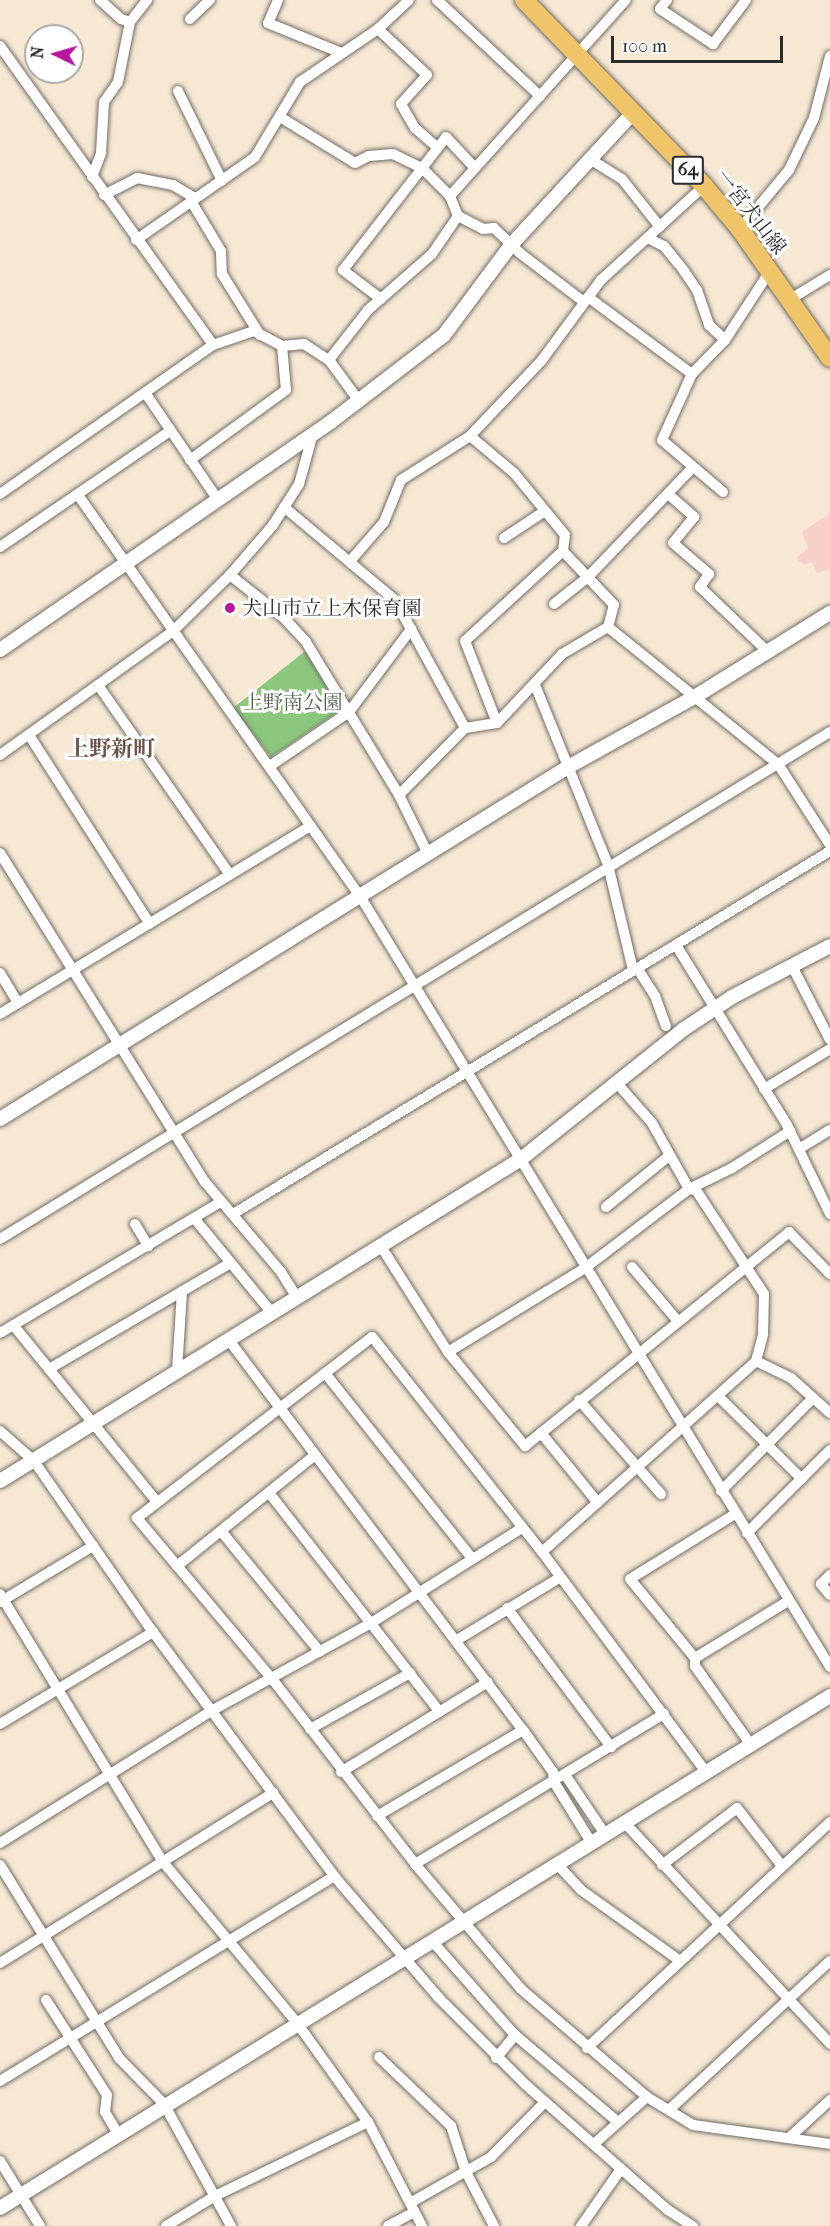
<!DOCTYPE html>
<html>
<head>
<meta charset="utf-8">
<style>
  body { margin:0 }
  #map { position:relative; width:830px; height:2226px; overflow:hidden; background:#f7e8d4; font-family:"IM FELL French Canon","Noto Serif JP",serif }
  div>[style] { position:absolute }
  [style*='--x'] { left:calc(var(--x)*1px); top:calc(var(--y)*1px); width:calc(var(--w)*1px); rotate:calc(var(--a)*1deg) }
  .built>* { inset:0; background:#f7d1c9 }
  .green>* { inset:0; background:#8bc87d }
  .roads { filter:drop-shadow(0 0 2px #726d66) drop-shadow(0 0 2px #726d66) }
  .minor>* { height:10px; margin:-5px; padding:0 5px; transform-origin:5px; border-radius:5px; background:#fff }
  .tertiary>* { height:14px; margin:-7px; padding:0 7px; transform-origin:7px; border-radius:7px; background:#fff }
  .primary>* { height:18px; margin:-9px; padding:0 9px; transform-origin:9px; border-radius:9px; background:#f0c469 }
  .dots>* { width:16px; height:16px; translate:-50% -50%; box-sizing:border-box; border:3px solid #fff; border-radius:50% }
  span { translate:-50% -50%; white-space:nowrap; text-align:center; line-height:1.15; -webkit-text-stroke:6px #fff; paint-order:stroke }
  .shield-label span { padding:2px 4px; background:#fff; border:2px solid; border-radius:4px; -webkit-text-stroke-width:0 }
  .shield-label { font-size:18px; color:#2b2b2b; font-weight:700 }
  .street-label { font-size:20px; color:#2b2b2b }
  .poi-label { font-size:20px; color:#2b2b2b }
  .left { translate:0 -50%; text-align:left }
  .park-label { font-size:20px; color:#4d6248 }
  .quarter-label { font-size:22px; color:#6f5247; font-weight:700 }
  .north { position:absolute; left:24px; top:24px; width:60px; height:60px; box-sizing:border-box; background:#fff; border:2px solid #aaa; border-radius:50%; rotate:275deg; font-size:16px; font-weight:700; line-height:24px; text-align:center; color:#2b2b2b }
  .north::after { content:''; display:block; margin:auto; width:21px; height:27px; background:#b5179e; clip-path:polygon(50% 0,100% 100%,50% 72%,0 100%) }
  .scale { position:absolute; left:611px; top:36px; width:172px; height:27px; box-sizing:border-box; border:3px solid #2b2b2b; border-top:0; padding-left:8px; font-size:18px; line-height:21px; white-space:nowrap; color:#2b2b2b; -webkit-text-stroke:4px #fff; paint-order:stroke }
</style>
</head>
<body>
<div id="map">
  <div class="built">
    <i style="clip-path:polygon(830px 513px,830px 569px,817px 573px,812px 562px,804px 565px,796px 558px,808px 548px,802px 532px)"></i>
  </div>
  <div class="green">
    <i style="clip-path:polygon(308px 649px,339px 711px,271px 757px,233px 708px)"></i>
  </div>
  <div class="roads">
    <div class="minor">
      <i style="--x:100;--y:0;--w:28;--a:42"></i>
      <i style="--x:121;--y:19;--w:9;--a:18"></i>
      <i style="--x:278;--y:0;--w:25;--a:113"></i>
      <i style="--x:268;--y:23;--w:79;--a:22.3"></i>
      <i style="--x:437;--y:0;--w:141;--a:43"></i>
      <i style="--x:667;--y:0;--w:11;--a:128"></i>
      <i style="--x:660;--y:9;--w:64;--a:33.4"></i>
      <i style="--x:713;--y:44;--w:55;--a:-53.1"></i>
      <i style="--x:190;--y:19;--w:28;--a:-44"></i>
      <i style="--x:378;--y:29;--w:67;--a:43.2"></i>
      <i style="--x:427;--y:75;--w:39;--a:132"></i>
      <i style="--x:401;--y:104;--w:28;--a:60"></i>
      <i style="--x:415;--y:128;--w:30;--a:41"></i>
      <i style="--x:0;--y:46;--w:367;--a:54.5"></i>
      <i style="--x:178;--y:91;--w:100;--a:63.9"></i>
      <i style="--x:280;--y:117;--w:88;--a:31.5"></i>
      <i style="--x:355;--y:163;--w:16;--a:-27"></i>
      <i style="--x:369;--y:156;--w:24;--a:-5"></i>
      <i style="--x:393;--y:154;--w:32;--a:26"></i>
      <i style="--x:422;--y:168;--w:40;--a:45"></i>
      <i style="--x:590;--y:159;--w:38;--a:32"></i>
      <i style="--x:622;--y:179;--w:61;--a:51.6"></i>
      <i style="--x:92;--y:177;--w:26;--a:-69"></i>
      <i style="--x:101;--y:153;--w:51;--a:-86.6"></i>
      <i style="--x:104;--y:102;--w:24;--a:-55"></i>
      <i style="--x:118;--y:82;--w:61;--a:-78.7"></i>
      <i style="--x:130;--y:22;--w:28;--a:-52"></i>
      <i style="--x:104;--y:195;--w:37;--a:-27"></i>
      <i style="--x:137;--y:178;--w:37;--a:11"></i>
      <i style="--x:173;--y:185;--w:26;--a:31"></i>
      <i style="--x:191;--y:201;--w:58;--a:59"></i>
      <i style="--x:221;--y:251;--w:23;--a:88"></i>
      <i style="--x:222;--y:274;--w:72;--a:58.1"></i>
      <i style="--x:458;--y:216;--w:28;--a:27"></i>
      <i style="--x:483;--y:229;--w:11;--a:-5"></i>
      <i style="--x:494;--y:228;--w:37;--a:44"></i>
      <i style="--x:521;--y:254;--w:79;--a:37.3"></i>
      <i style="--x:740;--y:229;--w:77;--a:-50.3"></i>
      <i style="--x:789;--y:170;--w:58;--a:-64.3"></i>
      <i style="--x:814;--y:118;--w:64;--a:-75.5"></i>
      <i style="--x:648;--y:238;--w:18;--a:27"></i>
      <i style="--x:664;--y:246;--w:32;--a:51"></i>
      <i style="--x:684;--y:271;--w:23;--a:56"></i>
      <i style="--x:697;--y:290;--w:37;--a:71"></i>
      <i style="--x:709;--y:325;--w:22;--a:43"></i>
      <i style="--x:136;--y:240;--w:145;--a:-34.9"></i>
      <i style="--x:255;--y:157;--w:87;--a:-59"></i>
      <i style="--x:300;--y:82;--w:94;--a:-34.2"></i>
      <i style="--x:378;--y:29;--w:42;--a:-43.1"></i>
      <i style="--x:588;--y:297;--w:129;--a:36.5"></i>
      <i style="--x:381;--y:299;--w:48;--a:-142.7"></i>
      <i style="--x:343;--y:270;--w:168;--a:-52.2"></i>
      <i style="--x:446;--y:137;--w:41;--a:47"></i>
      <i style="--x:789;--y:300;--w:48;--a:-31.4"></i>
      <i style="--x:329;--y:360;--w:63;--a:-52"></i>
      <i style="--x:368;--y:310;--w:85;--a:-41.2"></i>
      <i style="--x:432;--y:254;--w:46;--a:-55.6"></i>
      <i style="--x:458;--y:216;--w:22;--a:-112"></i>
      <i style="--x:450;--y:196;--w:263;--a:-48.1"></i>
      <i style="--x:146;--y:394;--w:128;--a:55.8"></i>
      <i style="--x:190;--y:460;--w:119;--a:-36.1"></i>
      <i style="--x:286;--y:390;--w:44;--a:-95.2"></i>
      <i style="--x:723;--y:492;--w:80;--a:-139.6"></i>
      <i style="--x:662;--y:440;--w:72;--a:-65.6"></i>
      <i style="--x:692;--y:374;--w:47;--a:-45.9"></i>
      <i style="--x:725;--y:340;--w:82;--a:-56.9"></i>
      <i style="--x:0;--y:494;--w:260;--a:-35"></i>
      <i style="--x:213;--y:345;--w:43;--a:-18.9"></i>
      <i style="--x:254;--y:331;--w:32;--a:28"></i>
      <i style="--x:282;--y:346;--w:22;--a:-5"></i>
      <i style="--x:304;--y:344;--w:30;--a:33"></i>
      <i style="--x:329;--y:360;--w:51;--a:53.8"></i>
      <i style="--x:668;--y:494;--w:35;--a:41"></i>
      <i style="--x:694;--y:517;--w:33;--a:129"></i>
      <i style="--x:673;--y:543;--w:48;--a:40.7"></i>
      <i style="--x:709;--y:574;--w:16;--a:125"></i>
      <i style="--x:700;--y:587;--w:93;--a:43.7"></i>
      <i style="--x:78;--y:495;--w:490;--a:54.9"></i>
      <i style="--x:360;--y:896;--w:903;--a:58.63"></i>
      <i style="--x:284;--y:507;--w:145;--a:40"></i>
      <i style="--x:395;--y:600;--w:146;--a:61.3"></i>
      <i style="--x:504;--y:538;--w:49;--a:-33.4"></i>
      <i style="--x:0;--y:547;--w:206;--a:-34.3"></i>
      <i style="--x:351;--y:560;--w:50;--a:-49"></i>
      <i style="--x:384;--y:522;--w:45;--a:-68"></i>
      <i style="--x:401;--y:480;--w:82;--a:-32.5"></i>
      <i style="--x:470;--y:436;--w:105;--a:-46.5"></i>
      <i style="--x:542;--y:360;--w:99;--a:-53.6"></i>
      <i style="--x:601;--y:280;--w:139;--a:-42.4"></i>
      <i style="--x:230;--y:575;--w:68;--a:38.4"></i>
      <i style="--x:283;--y:617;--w:34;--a:47"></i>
      <i style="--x:306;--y:642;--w:179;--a:58.7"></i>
      <i style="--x:399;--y:795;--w:66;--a:63.8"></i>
      <i style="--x:554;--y:604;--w:43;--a:-38.5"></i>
      <i style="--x:588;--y:577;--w:152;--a:-46.3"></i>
      <i style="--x:608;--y:627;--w:218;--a:38.9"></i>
      <i style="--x:778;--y:764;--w:96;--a:57.3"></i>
      <i style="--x:98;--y:685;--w:231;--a:55.2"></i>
      <i style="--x:535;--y:685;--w:194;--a:67.9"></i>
      <i style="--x:608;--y:865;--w:108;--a:76.6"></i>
      <i style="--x:497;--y:723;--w:88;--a:-111.3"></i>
      <i style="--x:465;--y:641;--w:133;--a:-42.6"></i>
      <i style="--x:29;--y:735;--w:224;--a:57.4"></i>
      <i style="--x:0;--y:755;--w:213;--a:-35.6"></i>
      <i style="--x:173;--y:631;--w:80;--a:-44.5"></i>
      <i style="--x:230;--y:575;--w:66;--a:-49.3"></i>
      <i style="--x:273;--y:525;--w:49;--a:-57.6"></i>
      <i style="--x:299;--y:484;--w:52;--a:-74.4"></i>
      <i style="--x:270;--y:766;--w:96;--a:-34.4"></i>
      <i style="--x:349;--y:712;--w:104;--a:-53.2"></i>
      <i style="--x:399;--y:795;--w:94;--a:-45.4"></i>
      <i style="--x:465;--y:728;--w:32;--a:-9"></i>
      <i style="--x:497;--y:723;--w:95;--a:-46.7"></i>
      <i style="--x:562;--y:654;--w:53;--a:-30.4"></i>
      <i style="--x:608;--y:627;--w:23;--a:-75"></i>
      <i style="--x:614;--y:605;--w:74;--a:-133.4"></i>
      <i style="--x:563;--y:551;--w:16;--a:-83"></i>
      <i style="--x:565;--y:535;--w:80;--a:-129.4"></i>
      <i style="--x:514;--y:473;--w:57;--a:-139.9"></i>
      <i style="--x:0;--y:853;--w:388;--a:58.1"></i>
      <i style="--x:205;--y:1182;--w:118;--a:49.8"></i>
      <i style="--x:281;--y:1272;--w:31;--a:58"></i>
      <i style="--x:676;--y:945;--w:211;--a:58.3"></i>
      <i style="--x:787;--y:1125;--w:99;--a:64.2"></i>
      <i style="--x:792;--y:966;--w:83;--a:62.8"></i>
      <i style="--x:637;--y:968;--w:33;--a:57"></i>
      <i style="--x:655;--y:996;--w:32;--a:70"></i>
      <i style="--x:0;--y:973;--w:35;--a:59"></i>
      <i style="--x:0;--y:1014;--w:363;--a:-31.2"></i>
      <i style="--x:764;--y:1089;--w:77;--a:-31.2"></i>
      <i style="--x:799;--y:1149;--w:36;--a:-32"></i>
      <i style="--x:606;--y:1207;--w:82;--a:-39.1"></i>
      <i style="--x:233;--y:1214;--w:699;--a:-31.3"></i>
      <i style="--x:194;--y:1218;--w:123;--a:50.6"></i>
      <i style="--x:135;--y:1224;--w:26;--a:59"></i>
      <i style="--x:0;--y:1239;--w:973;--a:-31.42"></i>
      <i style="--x:382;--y:1248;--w:123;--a:57.6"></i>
      <i style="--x:448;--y:1352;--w:122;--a:50.7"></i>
      <i style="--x:525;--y:1446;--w:340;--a:-39"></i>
      <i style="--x:789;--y:1232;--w:59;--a:45.7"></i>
      <i style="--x:632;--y:1267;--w:70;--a:49.7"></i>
      <i style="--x:14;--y:1326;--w:227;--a:50.9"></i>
      <i style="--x:0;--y:1333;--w:257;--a:-30.7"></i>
      <i style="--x:228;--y:1339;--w:490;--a:53"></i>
      <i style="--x:523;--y:1730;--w:52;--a:54.5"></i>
      <i style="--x:553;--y:1772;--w:10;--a:84"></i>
      <i style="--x:554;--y:1782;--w:70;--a:58.3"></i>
      <i style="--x:448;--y:1352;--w:161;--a:-31.5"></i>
      <i style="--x:585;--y:1268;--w:131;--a:-37.2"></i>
      <i style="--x:689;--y:1189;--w:48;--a:-26"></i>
      <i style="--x:732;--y:1168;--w:69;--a:-32.5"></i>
      <i style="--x:756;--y:1361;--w:39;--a:26"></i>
      <i style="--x:791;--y:1378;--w:52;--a:41.9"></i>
      <i style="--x:49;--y:1369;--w:208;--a:-30.3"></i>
      <i style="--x:177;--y:1371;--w:80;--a:-86.4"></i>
      <i style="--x:325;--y:1373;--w:235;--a:51.6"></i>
      <i style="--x:718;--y:1396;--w:118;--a:44.7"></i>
      <i style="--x:579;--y:1400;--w:125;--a:48.9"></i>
      <i style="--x:0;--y:1431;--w:45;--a:41.4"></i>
      <i style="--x:34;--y:1461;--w:208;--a:55.2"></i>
      <i style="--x:153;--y:1632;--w:304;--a:53.4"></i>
      <i style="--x:334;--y:1876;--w:160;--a:49.3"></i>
      <i style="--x:438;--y:1997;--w:124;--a:45"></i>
      <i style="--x:526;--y:2085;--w:189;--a:41.4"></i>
      <i style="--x:668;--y:2210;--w:30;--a:33"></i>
      <i style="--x:541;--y:1433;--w:90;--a:50.8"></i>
      <i style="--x:721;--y:1491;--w:131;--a:-45.3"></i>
      <i style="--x:270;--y:1494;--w:276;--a:52.1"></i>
      <i style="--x:735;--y:1514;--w:123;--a:148.2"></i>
      <i style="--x:630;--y:1579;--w:102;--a:50.6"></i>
      <i style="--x:695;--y:1658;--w:8;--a:90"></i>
      <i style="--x:695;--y:1666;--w:97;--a:54.7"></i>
      <i style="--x:221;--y:1531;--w:156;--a:50.7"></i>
      <i style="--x:747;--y:1533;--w:117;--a:-45"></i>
      <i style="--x:542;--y:1552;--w:287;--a:-41.7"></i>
      <i style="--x:756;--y:1361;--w:28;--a:-75"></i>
      <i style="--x:763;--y:1334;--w:40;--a:-88.6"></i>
      <i style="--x:764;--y:1294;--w:124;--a:-123.2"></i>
      <i style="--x:696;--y:1190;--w:7;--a:-172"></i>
      <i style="--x:689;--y:1189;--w:76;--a:-119.3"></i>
      <i style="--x:652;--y:1123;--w:55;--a:-131.3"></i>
      <i style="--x:177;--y:1566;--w:177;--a:-38.8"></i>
      <i style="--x:830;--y:1575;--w:13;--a:135"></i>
      <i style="--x:821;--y:1584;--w:14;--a:51"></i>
      <i style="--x:0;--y:1594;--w:314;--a:58.7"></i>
      <i style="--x:163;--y:1862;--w:209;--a:50.2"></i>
      <i style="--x:297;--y:2023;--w:122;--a:54.4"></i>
      <i style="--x:368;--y:2122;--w:117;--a:62.6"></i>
      <i style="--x:0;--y:1602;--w:109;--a:-31.1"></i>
      <i style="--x:507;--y:1608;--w:174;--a:53.2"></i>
      <i style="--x:457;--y:1640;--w:119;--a:-31.3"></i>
      <i style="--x:695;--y:1658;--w:109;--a:-31.5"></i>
      <i style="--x:0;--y:1724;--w:179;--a:-31"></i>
      <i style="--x:310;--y:1729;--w:115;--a:-29.2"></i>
      <i style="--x:341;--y:1772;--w:172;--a:-31.5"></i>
      <i style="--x:706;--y:1772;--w:274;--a:-126.7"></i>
      <i style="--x:542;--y:1552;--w:274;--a:-128.3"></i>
      <i style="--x:372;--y:1337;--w:297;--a:142.4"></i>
      <i style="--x:137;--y:1518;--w:212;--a:50"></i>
      <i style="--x:273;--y:1680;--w:232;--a:52.3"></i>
      <i style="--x:415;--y:1864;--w:164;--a:49.7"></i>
      <i style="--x:521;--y:1989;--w:166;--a:40.6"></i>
      <i style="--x:647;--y:2097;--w:54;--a:31.3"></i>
      <i style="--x:693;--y:2125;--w:138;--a:7.9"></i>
      <i style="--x:566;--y:1776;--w:70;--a:56.1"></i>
      <i style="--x:377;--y:1816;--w:169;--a:-30.5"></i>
      <i style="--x:624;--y:1822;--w:303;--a:47.1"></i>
      <i style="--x:0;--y:1843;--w:251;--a:-32"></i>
      <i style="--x:213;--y:1710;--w:180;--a:-28.8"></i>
      <i style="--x:371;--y:1623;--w:178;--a:-32.2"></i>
      <i style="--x:556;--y:1863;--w:37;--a:47"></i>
      <i style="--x:581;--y:1890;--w:122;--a:35.6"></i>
      <i style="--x:415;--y:1864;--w:291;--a:-31.1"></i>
      <i style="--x:0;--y:1865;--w:227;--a:58.3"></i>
      <i style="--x:119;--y:2058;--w:64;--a:45.6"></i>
      <i style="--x:164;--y:2104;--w:139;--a:61.2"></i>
      <i style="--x:662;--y:1865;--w:94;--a:-37.2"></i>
      <i style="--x:737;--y:1808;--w:73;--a:52.2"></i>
      <i style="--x:432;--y:1941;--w:125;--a:48.6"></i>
      <i style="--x:515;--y:2035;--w:135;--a:40.2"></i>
      <i style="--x:0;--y:1963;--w:322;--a:-31.9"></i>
      <i style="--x:46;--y:2000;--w:113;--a:57.3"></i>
      <i style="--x:107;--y:2095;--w:17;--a:97"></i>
      <i style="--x:105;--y:2112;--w:27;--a:59"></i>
      <i style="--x:587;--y:2048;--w:332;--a:-42.9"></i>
      <i style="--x:379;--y:2057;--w:100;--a:43.8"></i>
      <i style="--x:451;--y:2126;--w:48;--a:71.9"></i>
      <i style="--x:466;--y:2172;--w:61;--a:62.6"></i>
      <i style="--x:496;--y:2058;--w:30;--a:-50"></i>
      <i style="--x:0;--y:2081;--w:392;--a:-31.5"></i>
      <i style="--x:670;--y:2109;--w:218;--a:-42.8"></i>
      <i style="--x:791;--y:2136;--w:53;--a:-42.7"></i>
      <i style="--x:594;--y:2144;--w:71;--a:-41.6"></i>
      <i style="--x:0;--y:2161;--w:76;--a:58.4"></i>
      <i style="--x:410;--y:2203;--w:93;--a:-29.6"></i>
      <i style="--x:491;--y:2157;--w:77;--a:-45.5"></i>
      <i style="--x:166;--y:2226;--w:57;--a:-31.5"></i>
      <i style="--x:215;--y:2196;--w:170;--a:-25.8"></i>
      <i style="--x:388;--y:2226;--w:30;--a:-28"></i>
      <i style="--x:581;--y:2226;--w:70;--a:-54.9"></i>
    </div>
    <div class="tertiary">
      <i style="--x:0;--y:650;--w:403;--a:-34.6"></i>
      <i style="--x:332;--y:421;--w:141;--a:-37.5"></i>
      <i style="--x:444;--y:335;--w:112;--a:-53.3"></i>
      <i style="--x:511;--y:245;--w:180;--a:-47.3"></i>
      <i style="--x:0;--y:1119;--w:668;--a:-31.79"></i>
      <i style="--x:568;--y:767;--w:146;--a:-29"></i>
      <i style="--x:696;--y:696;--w:158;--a:-31.8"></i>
      <i style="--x:0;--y:1481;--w:612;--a:-31.72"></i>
      <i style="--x:521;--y:1159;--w:208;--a:-38.6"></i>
      <i style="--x:684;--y:1029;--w:58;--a:-33.7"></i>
      <i style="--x:732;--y:997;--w:110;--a:-27.5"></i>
      <i style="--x:0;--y:2208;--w:975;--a:-31.67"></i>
    </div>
    <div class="primary">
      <i style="--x:524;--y:0;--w:259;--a:45.9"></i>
      <i style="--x:704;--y:186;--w:56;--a:50.1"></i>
      <i style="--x:740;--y:229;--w:157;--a:55.1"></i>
    </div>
  </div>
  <div class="dots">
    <i style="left:230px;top:608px;background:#b5179e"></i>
  </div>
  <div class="shield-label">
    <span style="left:688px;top:170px">64</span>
  </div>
  <div class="street-label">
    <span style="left:751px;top:212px;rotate:52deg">一宮犬山線</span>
  </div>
  <div class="poi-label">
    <span class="left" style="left:242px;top:608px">犬山市立上木保育園</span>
  </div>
  <div class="park-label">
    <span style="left:293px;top:702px">上野南公園</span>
  </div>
  <div class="quarter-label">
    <span style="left:111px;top:750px">上野新町</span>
  </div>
  <div class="north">N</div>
  <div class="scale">100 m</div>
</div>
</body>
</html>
